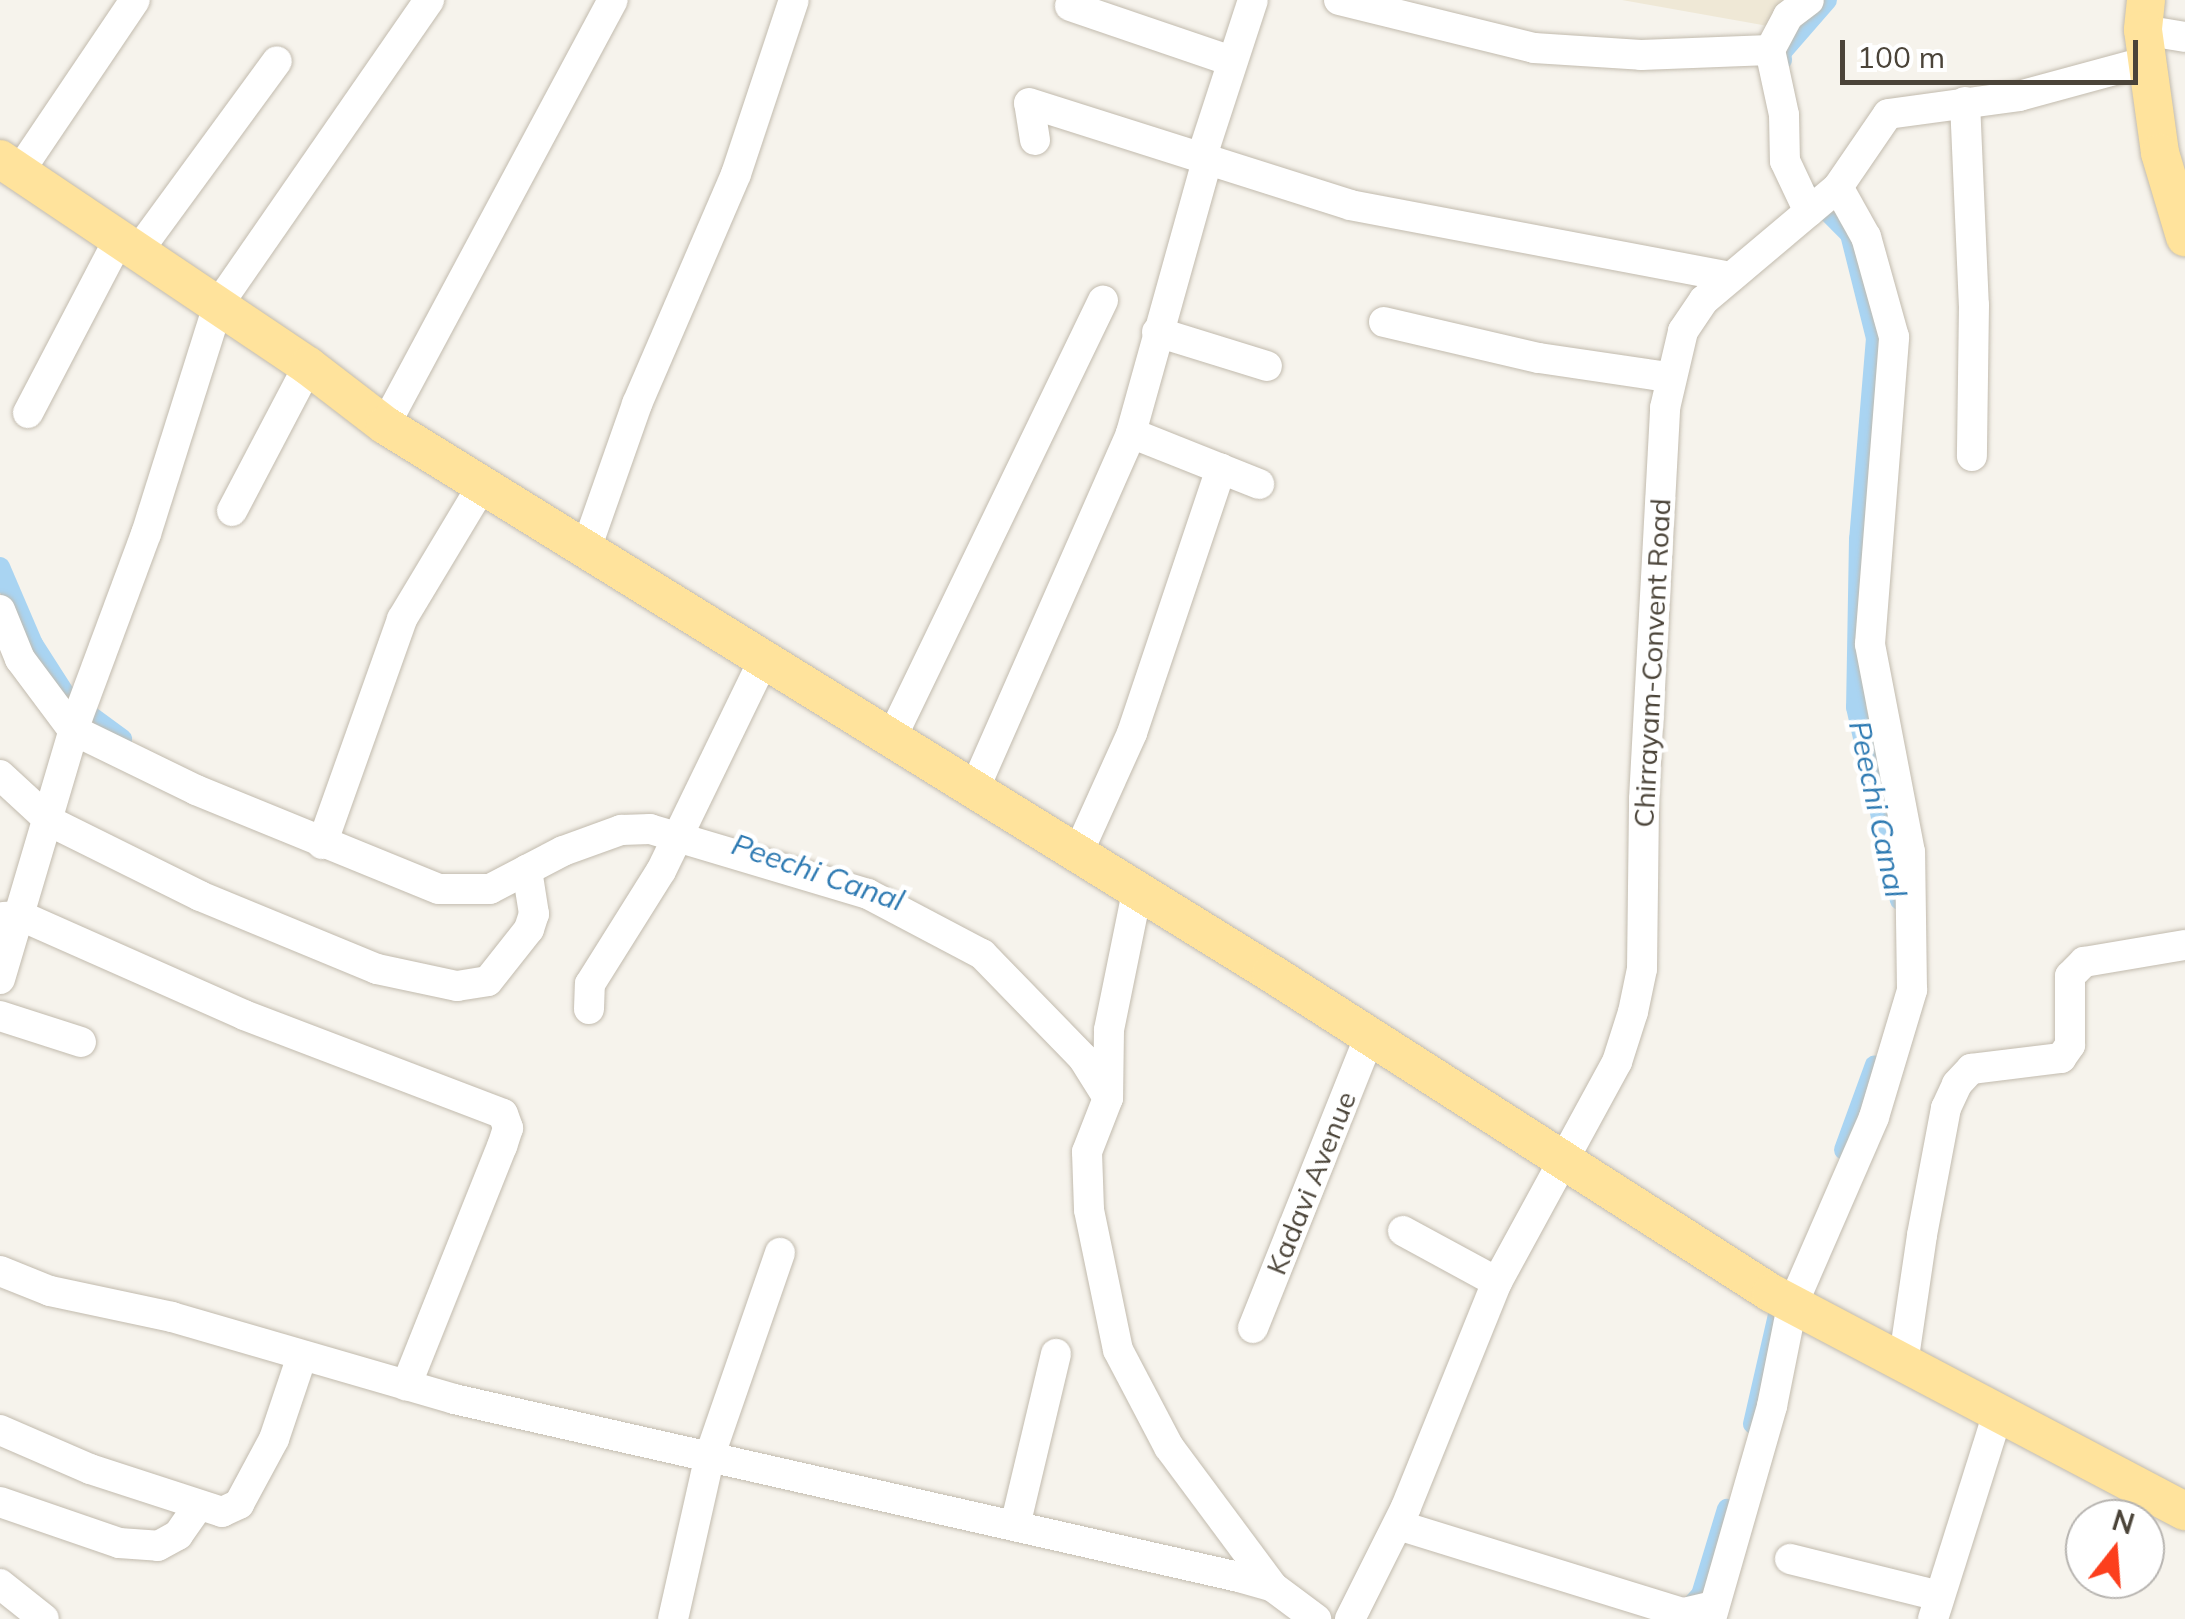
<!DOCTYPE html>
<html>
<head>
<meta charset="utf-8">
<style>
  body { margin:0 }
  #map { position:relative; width:2185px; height:1619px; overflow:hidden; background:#f6f3ec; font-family:Mulish,sans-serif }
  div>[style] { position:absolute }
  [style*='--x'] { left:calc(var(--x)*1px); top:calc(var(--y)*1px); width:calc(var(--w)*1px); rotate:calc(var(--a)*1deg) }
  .education>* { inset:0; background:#efe8d6 }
  .canal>* { height:20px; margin:-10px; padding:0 10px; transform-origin:10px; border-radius:10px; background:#a9d4f2 }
  .roads { filter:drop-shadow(0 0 2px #c2bbae) drop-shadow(0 0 2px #c2bbae) }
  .minor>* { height:30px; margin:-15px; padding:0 15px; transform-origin:15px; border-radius:15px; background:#fff }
  .major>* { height:38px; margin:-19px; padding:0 19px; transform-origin:19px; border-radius:19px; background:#ffe39c }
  span { translate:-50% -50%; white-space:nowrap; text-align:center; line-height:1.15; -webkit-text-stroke:9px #fff; paint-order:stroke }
  .street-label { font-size:28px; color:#4b4439 }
  .water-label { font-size:30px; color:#2e7ab2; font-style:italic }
  .north { position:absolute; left:2065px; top:1499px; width:100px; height:100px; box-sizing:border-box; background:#fff; border:2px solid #b7b4b0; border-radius:50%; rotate:17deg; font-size:28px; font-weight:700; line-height:40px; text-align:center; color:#4b4439 }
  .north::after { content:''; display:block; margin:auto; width:35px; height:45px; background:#fc3f1d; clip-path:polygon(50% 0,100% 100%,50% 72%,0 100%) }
  .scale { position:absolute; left:1840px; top:40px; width:298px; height:45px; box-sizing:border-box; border:5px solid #4b4439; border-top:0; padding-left:12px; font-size:30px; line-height:35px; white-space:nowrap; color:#4b4439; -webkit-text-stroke:8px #fff; paint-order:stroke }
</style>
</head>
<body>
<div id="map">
  <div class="education">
    <i style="clip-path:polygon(1622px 0,1795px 0,1768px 26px)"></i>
  </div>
  <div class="canal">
    <i style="--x:1782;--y:60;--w:7;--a:-98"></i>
    <i style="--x:1781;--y:53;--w:70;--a:-49"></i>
    <i style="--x:1810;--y:194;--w:57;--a:45"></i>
    <i style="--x:1850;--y:234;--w:107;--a:76"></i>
    <i style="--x:1876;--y:338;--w:202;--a:94.8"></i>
    <i style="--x:1859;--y:539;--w:168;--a:91"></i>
    <i style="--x:1856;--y:707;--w:198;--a:77.2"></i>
    <i style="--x:0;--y:567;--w:84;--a:66.8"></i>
    <i style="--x:33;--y:644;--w:67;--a:57.3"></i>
    <i style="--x:69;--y:700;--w:66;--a:36.3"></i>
    <i style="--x:1844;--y:1150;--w:90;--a:-70"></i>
    <i style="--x:1753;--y:1424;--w:121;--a:-77.1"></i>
    <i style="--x:1686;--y:1611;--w:22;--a:-47"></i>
    <i style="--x:1701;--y:1595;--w:90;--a:-73.2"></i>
  </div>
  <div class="roads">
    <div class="minor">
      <i style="--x:1339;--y:0;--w:201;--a:13.8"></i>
      <i style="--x:1534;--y:48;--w:107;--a:3.7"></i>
      <i style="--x:1641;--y:55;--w:129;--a:-2.2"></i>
      <i style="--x:1770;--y:50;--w:38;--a:-62"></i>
      <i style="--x:1788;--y:16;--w:26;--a:-37"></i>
      <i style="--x:1070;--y:6;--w:171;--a:18.8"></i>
      <i style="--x:2143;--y:30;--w:43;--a:9.5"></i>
      <i style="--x:1770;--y:50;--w:66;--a:77.8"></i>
      <i style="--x:1784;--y:115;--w:46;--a:88.8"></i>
      <i style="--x:1785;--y:161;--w:56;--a:64.8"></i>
      <i style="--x:1965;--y:102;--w:203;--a:87.5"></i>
      <i style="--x:1974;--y:305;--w:151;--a:90.8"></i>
      <i style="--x:1035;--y:140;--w:37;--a:-99"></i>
      <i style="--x:1029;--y:103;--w:337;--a:17.6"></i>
      <i style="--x:1350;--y:205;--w:387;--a:10.7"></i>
      <i style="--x:1201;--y:159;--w:167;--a:-71.9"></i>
      <i style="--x:19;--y:172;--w:207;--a:-56"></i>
      <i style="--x:138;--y:251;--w:235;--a:-53.8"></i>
      <i style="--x:1384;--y:322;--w:159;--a:13.1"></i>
      <i style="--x:1539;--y:358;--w:129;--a:8.4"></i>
      <i style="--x:1157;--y:332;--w:115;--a:17.2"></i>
      <i style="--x:28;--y:413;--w:196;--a:-62.4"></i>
      <i style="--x:385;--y:425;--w:482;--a:-61.8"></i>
      <i style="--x:1131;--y:433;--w:138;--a:21.7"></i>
      <i style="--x:232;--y:511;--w:164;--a:-62.3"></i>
      <i style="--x:587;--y:546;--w:151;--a:-70.6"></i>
      <i style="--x:637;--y:404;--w:250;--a:-66.7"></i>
      <i style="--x:736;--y:174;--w:183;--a:-71.6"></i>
      <i style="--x:0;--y:610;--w:53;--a:67.8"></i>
      <i style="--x:20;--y:659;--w:89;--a:53.3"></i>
      <i style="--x:73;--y:730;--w:137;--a:26"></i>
      <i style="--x:196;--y:790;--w:262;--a:22.2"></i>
      <i style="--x:439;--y:889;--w:51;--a:0"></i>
      <i style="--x:490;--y:889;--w:82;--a:-27.5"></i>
      <i style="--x:563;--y:851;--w:62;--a:-19.9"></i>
      <i style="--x:621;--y:830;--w:29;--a:-2"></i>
      <i style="--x:650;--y:829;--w:227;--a:16.6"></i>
      <i style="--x:868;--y:894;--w:129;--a:27.8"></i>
      <i style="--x:982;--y:954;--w:145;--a:45.8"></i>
      <i style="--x:1083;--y:1058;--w:47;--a:58"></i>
      <i style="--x:891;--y:739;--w:487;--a:-64.2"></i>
      <i style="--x:0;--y:775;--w:69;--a:42.7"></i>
      <i style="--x:51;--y:822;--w:166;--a:26.4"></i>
      <i style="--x:200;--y:896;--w:191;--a:22.4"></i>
      <i style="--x:377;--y:969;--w:82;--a:12"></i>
      <i style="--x:457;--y:986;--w:31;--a:-9"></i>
      <i style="--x:488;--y:981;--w:66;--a:-51.7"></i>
      <i style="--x:529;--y:929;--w:16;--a:-72"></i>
      <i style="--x:534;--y:914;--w:45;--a:-99"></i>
      <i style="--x:973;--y:792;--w:392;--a:-66.2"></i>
      <i style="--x:1131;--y:433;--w:282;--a:-74.4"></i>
      <i style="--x:322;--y:844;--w:239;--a:-70.4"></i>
      <i style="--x:402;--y:619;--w:157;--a:-59"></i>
      <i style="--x:1077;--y:855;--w:134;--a:-65.7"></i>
      <i style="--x:1132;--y:733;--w:279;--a:-71.4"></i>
      <i style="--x:1137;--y:892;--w:141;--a:101.5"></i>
      <i style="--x:1109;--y:1030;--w:68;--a:90.8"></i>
      <i style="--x:1108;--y:1098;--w:58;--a:111.3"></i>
      <i style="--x:1087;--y:1152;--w:58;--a:88"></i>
      <i style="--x:1089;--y:1210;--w:143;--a:78.3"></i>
      <i style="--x:1118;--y:1350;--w:110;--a:62.3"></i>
      <i style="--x:1169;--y:1447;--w:174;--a:53.4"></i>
      <i style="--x:3;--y:917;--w:18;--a:-3"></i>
      <i style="--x:21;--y:916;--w:244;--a:23.9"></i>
      <i style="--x:244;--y:1015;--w:277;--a:20.9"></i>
      <i style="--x:503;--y:1114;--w:15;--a:70"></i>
      <i style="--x:508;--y:1128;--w:19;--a:108"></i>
      <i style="--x:502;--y:1146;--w:258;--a:111.8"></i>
      <i style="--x:0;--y:979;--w:268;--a:-73.5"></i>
      <i style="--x:76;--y:722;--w:201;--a:-69.6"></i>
      <i style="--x:146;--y:534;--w:240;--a:-72.5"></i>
      <i style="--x:218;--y:305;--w:371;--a:-55.3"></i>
      <i style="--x:589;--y:1009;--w:25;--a:-88"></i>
      <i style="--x:590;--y:984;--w:133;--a:-57.9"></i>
      <i style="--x:661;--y:871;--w:236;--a:-64.1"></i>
      <i style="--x:0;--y:1016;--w:85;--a:17.8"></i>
      <i style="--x:1403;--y:1231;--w:107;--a:28.5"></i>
      <i style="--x:0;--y:1271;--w:54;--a:21.8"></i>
      <i style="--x:50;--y:1291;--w:125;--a:12"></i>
      <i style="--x:172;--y:1317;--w:294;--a:16.2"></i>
      <i style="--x:454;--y:1399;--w:805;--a:12.78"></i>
      <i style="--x:1239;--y:1577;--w:35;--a:16"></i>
      <i style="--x:1273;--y:1587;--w:54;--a:36.7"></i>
      <i style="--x:1253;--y:1328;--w:312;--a:-68.2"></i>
      <i style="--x:1903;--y:1364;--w:130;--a:-81.6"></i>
      <i style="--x:1922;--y:1235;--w:129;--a:-79.3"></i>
      <i style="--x:1946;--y:1108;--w:26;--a:-65"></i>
      <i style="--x:1957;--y:1084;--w:21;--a:-47"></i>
      <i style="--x:1971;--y:1069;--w:91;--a:-7"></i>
      <i style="--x:2061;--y:1058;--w:16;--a:-55"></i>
      <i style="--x:2070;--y:1045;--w:69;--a:-90"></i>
      <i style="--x:2070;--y:976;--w:20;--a:-45"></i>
      <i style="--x:2084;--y:962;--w:102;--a:-9.6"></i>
      <i style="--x:0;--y:1430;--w:98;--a:23.4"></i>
      <i style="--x:90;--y:1469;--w:139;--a:18"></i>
      <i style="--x:222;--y:1512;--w:19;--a:-25"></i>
      <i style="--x:239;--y:1504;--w:74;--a:-61.7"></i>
      <i style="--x:274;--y:1439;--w:84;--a:-71.4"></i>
      <i style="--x:0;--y:1502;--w:126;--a:19"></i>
      <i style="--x:119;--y:1543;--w:39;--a:4"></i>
      <i style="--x:158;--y:1546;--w:23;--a:-29"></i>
      <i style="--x:178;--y:1535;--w:33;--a:-55"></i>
      <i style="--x:1398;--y:1525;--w:298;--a:17.2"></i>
      <i style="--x:1683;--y:1613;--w:32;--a:-13"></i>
      <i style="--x:1015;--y:1526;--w:177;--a:-76.6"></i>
      <i style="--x:1790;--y:1559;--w:154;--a:13.9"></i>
      <i style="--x:0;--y:1584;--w:56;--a:38.5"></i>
      <i style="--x:673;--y:1619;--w:168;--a:-77.3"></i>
      <i style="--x:710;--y:1455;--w:214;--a:-70.9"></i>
      <i style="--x:1350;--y:1619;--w:125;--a:-63.4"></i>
      <i style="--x:1406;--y:1507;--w:243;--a:-68"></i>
      <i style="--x:1497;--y:1282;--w:251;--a:-61.4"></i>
      <i style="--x:1617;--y:1062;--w:52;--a:-72.3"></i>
      <i style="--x:1633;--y:1012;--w:44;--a:-78.2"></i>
      <i style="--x:1642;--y:969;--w:170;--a:-89.3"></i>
      <i style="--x:1644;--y:799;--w:392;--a:-86.9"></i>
      <i style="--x:1665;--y:408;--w:79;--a:-76.8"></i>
      <i style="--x:1683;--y:331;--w:37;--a:-56"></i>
      <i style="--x:1704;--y:300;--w:175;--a:-40.1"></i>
      <i style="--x:1838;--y:187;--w:88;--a:-55.6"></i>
      <i style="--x:1888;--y:114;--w:132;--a:-7.8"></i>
      <i style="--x:2019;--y:96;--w:134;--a:-15.2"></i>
      <i style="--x:1711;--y:1619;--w:222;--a:-74"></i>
      <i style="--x:1772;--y:1406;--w:102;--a:-78.7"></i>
      <i style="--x:1792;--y:1306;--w:206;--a:-66.5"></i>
      <i style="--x:1874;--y:1117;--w:133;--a:-73.3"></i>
      <i style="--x:1912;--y:990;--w:138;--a:-90.8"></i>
      <i style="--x:1910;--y:852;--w:212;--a:-100.9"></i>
      <i style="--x:1870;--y:644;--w:308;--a:-85.5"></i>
      <i style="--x:1894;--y:337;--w:104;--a:-105.6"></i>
      <i style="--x:1866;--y:237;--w:57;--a:-119.2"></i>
      <i style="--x:1933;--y:1619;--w:216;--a:-72.5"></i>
    </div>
    <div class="major">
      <i style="--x:2146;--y:0;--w:30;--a:96"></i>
      <i style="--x:2143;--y:30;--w:124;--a:82.1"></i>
      <i style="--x:2160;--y:153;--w:88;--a:73.4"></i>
      <i style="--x:0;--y:159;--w:371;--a:33.9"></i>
      <i style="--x:308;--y:366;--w:97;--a:37.5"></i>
      <i style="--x:385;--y:425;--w:1042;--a:31.74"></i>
      <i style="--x:1271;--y:973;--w:594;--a:32.62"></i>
      <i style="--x:1771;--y:1293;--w:468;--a:27.8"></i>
    </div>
  </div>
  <div class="street-label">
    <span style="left:1652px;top:663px;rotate:-87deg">Chirrayam-Convent Road</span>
    <span style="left:1311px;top:1183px;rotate:-68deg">Kadavi Avenue</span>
  </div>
  <div class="water-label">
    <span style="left:1878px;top:809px;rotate:78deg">Peechi Canal</span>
    <span style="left:818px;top:872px;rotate:19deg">Peechi Canal</span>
  </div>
  <div class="north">N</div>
  <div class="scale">100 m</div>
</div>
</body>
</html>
